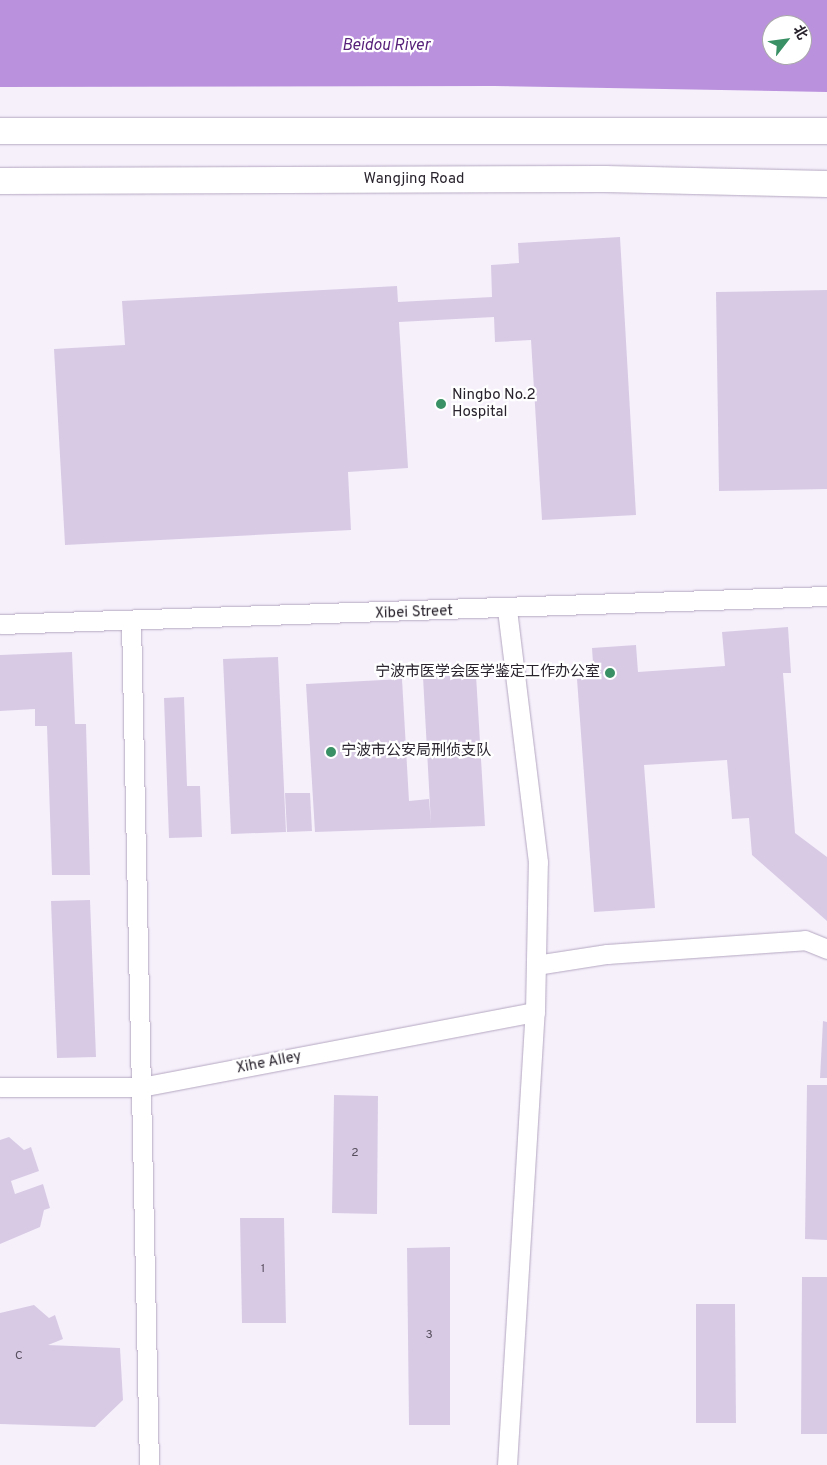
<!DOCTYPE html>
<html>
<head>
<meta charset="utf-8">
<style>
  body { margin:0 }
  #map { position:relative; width:827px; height:1465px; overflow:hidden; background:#f6f0fb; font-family:Overpass,"Noto Sans SC",sans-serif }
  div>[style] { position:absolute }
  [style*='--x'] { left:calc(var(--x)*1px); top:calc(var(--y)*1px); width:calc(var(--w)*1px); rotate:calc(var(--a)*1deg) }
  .water>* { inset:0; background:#ba91dd }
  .building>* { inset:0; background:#d8cae5 }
  .roads { filter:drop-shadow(0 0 1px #b4a7c1) drop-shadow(0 0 1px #b4a7c1) }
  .street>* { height:19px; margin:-9.5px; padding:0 9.5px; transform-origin:9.5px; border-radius:9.5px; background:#fff }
  .secondary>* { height:26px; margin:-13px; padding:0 13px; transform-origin:13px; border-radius:13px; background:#fff }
  .dots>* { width:14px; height:14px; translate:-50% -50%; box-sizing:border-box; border:2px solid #fff; border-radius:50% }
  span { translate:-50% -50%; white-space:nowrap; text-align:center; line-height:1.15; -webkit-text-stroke:4.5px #fff; paint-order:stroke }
  .number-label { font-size:12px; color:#554d5b }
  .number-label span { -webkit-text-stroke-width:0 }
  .street-label { font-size:15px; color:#29232d }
  .poi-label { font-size:15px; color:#29232d }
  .left { translate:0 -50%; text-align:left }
  .right { translate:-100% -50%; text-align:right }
  .water-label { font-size:16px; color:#58227b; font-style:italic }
  .north { position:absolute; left:762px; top:15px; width:50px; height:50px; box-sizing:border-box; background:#fff; border:1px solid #a9a7ab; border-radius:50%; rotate:60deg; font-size:14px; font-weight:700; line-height:20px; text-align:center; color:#29232d }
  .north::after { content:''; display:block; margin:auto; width:18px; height:22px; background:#389064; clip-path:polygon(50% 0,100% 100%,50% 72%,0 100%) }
</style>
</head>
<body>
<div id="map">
  <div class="water">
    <i style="clip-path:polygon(evenodd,0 0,827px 0,827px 92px,494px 86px,0 87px,0 0,772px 25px,802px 25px,802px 55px,772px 55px,772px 25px)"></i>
  </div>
  <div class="building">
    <i style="clip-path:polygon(620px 237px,636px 515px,542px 520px,531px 340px,495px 342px,494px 317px,399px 322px,408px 468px,348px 472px,351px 530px,65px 545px,54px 349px,125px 345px,122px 301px,397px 286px,398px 302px,492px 297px,491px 265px,519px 263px,518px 243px)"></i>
    <i style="clip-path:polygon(827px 290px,827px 489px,719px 491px,716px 292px)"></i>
    <i style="clip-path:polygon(788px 627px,791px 673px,783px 673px,795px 833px,827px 857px,827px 921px,752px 855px,749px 818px,732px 819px,727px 760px,644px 765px,655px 908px,594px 912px,577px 679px,594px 678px,592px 648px,636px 645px,638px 672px,725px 666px,722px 632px)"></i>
    <i style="clip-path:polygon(72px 652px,75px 724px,86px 724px,90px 875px,52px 875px,47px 726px,35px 726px,35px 709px,0 711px,0 655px)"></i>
    <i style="clip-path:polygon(278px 657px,286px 832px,231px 834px,223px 659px)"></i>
    <i style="clip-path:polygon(476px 675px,485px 826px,315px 832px,306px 684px,402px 679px,409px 801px,429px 799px,431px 824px,423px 677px)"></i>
    <i style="clip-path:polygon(184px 697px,187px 786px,200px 786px,202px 837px,169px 838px,164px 698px)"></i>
    <i style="clip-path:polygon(285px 793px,310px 793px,312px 831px,287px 832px)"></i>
    <i style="clip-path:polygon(90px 900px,96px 1057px,57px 1058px,51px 901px)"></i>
    <i style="clip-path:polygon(823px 1021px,827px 1022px,827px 1078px,820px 1078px)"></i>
    <i style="clip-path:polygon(807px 1085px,827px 1085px,827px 1240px,805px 1239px)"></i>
    <i style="clip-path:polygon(334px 1095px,378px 1096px,377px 1214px,332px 1213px)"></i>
    <i style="clip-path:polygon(9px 1137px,24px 1150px,31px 1147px,39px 1171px,11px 1181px,15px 1194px,43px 1184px,50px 1208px,44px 1210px,40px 1227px,0 1244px,0 1140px)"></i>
    <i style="clip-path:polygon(240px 1218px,284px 1218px,286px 1323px,242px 1323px)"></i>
    <i style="clip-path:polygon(450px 1247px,450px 1425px,409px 1425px,407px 1248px)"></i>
    <i style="clip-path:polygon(802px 1277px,827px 1277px,827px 1434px,801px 1434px)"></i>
    <i style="clip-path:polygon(696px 1304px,735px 1304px,736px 1423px,696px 1423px)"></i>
    <i style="clip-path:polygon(34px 1305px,49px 1318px,55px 1315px,63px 1339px,48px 1345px,120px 1348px,123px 1400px,95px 1427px,0 1424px,0 1313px)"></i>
  </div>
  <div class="roads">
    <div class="street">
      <i style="--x:131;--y:621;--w:844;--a:88.78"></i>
      <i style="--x:0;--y:624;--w:827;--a:-1.94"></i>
      <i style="--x:536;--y:965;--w:72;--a:-8.8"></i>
      <i style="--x:607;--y:954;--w:198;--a:-4"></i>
      <i style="--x:805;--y:940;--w:24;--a:22"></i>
      <i style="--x:0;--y:1087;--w:141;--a:0"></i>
      <i style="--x:141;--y:1087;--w:401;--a:-10.8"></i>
      <i style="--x:507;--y:1465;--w:454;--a:-86.5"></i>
      <i style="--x:535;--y:1012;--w:150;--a:-88.9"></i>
      <i style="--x:538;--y:862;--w:254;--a:-97"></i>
    </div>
    <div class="secondary">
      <i style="--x:0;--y:131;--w:827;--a:0"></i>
      <i style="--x:0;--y:181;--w:605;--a:-0.19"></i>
      <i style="--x:605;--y:179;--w:222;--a:1.3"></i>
    </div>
  </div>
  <div class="dots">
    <i style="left:441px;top:404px;background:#389064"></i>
    <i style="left:610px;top:673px;background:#389064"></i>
    <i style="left:331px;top:752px;background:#389064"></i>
  </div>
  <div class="number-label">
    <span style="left:355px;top:1154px">2</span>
    <span style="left:263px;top:1270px">1</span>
    <span style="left:429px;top:1336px">3</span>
    <span style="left:19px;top:1357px">C</span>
  </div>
  <div class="street-label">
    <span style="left:414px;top:180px">Wangjing Road</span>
    <span style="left:414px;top:613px;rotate:-2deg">Xibei Street</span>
    <span style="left:269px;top:1063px;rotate:-11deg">Xihe Alley</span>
  </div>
  <div class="poi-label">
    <span class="left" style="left:452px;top:404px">Ningbo No.2<br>Hospital</span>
    <span class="right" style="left:600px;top:673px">宁波市医学会医学鉴定工作办公室</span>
    <span class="left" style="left:341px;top:752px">宁波市公安局刑侦支队</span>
  </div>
  <div class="water-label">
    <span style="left:386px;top:46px">Beidou River</span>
  </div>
  <div class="north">北</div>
</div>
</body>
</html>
